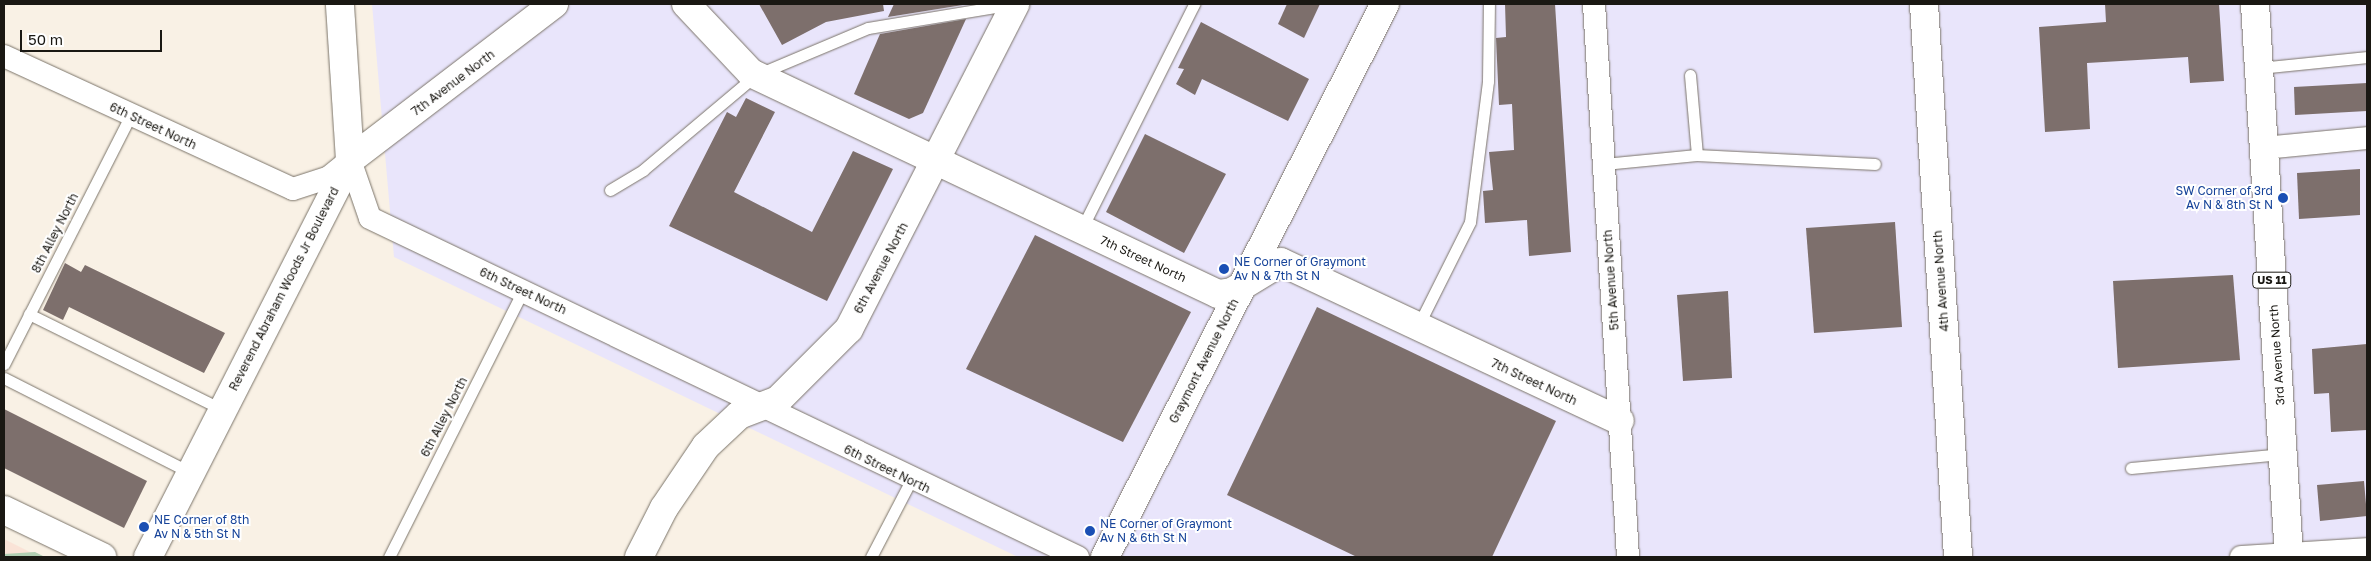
<!DOCTYPE html>
<html>
<head>
<meta charset="utf-8">
<style>
  body { margin:0 }
  #map { position:relative; width:2371px; height:561px; overflow:hidden; background:#f9f1e5; font-family:"Golos Text",sans-serif }
  div>[style] { position:absolute }
  [style*='--x'] { left:calc(var(--x)*1px); top:calc(var(--y)*1px); width:calc(var(--w)*1px); rotate:calc(var(--a)*1deg) }
  .industrial>* { inset:0; background:#e9e5fb }
  .education>* { inset:0; background:#fae3d7 }
  .green>* { inset:0; background:#b2cfb3 }
  .building>* { inset:0; background:#7d6f6c }
  .roads { filter:drop-shadow(0 0 1px #7b7469) drop-shadow(0 0 1px #7b7469) }
  .lane>* { height:11px; margin:-5.5px; padding:0 5.5px; transform-origin:5.5px; border-radius:5.5px; background:#fff }
  .street>* { height:22px; margin:-11px; padding:0 11px; transform-origin:11px; border-radius:11px; background:#fff }
  .secondary>* { height:28px; margin:-14px; padding:0 14px; transform-origin:14px; border-radius:14px; background:#fff }
  .primary>* { height:28px; margin:-14px; padding:0 14px; transform-origin:14px; border-radius:14px; background:#fff }
  .dots>* { width:14px; height:14px; translate:-50% -50%; box-sizing:border-box; border:2px solid #fff; border-radius:50% }
  span { translate:-50% -50%; white-space:nowrap; text-align:center; line-height:1.15; -webkit-text-stroke:4px #fff; paint-order:stroke }
  .shield-label span { padding:1px 4px; background:#fff; border:1px solid; border-radius:4px; -webkit-text-stroke-width:0 }
  .shield-label { font-size:11px; color:#1a1813; font-weight:700 }
  .street-label { font-size:12px; color:#1a1813 }
  .transit-label { font-size:12px; color:#164399 }
  .right { translate:-100% -50%; text-align:right }
  .left { translate:0 -50%; text-align:left }
  .frame { position:absolute; inset:0; border:5px solid #1a1813; pointer-events:none }
  .scale { position:absolute; left:20px; top:30px; width:142px; height:22px; box-sizing:border-box; border:2px solid #1a1813; border-top:0; padding-left:6px; font-size:15px; line-height:18px; white-space:nowrap; color:#1a1813; -webkit-text-stroke:4px #fff; paint-order:stroke }
</style>
</head>
<body>
<div id="map">
  <div class="industrial">
    <i style="clip-path:polygon(372px 4px,2367px 4px,2367px 557px,1018px 557px,394px 257px)"></i>
  </div>
  <div class="education">
    <i style="clip-path:polygon(4px 539px,40px 557px,4px 557px)"></i>
  </div>
  <div class="green">
    <i style="clip-path:polygon(35px 552px,45px 557px,4px 557px,4px 554px)"></i>
  </div>
  <div class="building">
    <i style="clip-path:polygon(759px 4px,883px 4px,884px 11px,826px 22px,782px 45px)"></i>
    <i style="clip-path:polygon(894px 4px,969px 4px,888px 17px)"></i>
    <i style="clip-path:polygon(1287px 4px,1320px 4px,1304px 38px,1278px 24px)"></i>
    <i style="clip-path:polygon(1505px 4px,1555px 4px,1571px 252px,1529px 256px,1527px 220px,1485px 223px,1483px 191px,1493px 190px,1489px 152px,1514px 150px,1512px 104px,1499px 105px,1496px 38px,1506px 37px)"></i>
    <i style="clip-path:polygon(2105px 4px,2219px 4px,2224px 81px,2190px 83px,2188px 57px,2087px 63px,2090px 129px,2045px 132px,2039px 27px,2106px 22px)"></i>
    <i style="clip-path:polygon(966px 19px,923px 113px,909px 119px,854px 94px,880px 34px)"></i>
    <i style="clip-path:polygon(1201px 22px,1309px 79px,1288px 121px,1202px 79px,1195px 95px,1176px 84px,1184px 69px,1178px 68px)"></i>
    <i style="clip-path:polygon(2367px 83px,2367px 111px,2295px 115px,2294px 87px)"></i>
    <i style="clip-path:polygon(746px 98px,775px 112px,734px 192px,812px 232px,853px 151px,893px 169px,827px 301px,669px 226px,727px 112px,736px 117px)"></i>
    <i style="clip-path:polygon(1145px 134px,1226px 174px,1184px 253px,1106px 212px)"></i>
    <i style="clip-path:polygon(2360px 169px,2360px 215px,2299px 219px,2297px 173px)"></i>
    <i style="clip-path:polygon(1895px 222px,1902px 327px,1814px 333px,1806px 228px)"></i>
    <i style="clip-path:polygon(1035px 235px,1191px 312px,1123px 442px,966px 369px)"></i>
    <i style="clip-path:polygon(65px 263px,81px 272px,85px 265px,225px 333px,204px 373px,69px 307px,63px 320px,43px 310px)"></i>
    <i style="clip-path:polygon(2233px 275px,2240px 360px,2118px 368px,2113px 281px)"></i>
    <i style="clip-path:polygon(1728px 291px,1732px 378px,1683px 381px,1677px 295px)"></i>
    <i style="clip-path:polygon(1317px 307px,1556px 421px,1492px 557px,1357px 557px,1227px 495px)"></i>
    <i style="clip-path:polygon(2367px 344px,2367px 430px,2331px 432px,2329px 393px,2314px 394px,2312px 349px)"></i>
    <i style="clip-path:polygon(4px 409px,147px 481px,124px 528px,4px 468px)"></i>
    <i style="clip-path:polygon(2364px 481px,2367px 516px,2320px 521px,2317px 485px)"></i>
  </div>
  <div class="roads">
    <div class="lane">
      <i style="--x:2259;--y:68;--w:109;--a:-5.8"></i>
      <i style="--x:1690;--y:75;--w:80;--a:85"></i>
      <i style="--x:1604;--y:164;--w:93;--a:-5.5"></i>
      <i style="--x:1697;--y:155;--w:178;--a:2.9"></i>
      <i style="--x:610;--y:190;--w:39;--a:-31"></i>
      <i style="--x:643;--y:170;--w:148;--a:-40.1"></i>
      <i style="--x:756;--y:75;--w:121;--a:-22.8"></i>
      <i style="--x:868;--y:28;--w:147;--a:-9.4"></i>
      <i style="--x:1081;--y:230;--w:253;--a:-63.4"></i>
      <i style="--x:29;--y:314;--w:216;--a:26.3"></i>
      <i style="--x:1418;--y:326;--w:116;--a:-63.4"></i>
      <i style="--x:1470;--y:222;--w:142;--a:-82.7"></i>
      <i style="--x:1488;--y:81;--w:77;--a:-89.3"></i>
      <i style="--x:4;--y:364;--w:280;--a:-63"></i>
      <i style="--x:4;--y:378;--w:210;--a:26.9"></i>
      <i style="--x:2131;--y:468;--w:153;--a:-5.3"></i>
      <i style="--x:389;--y:557;--w:300;--a:-63.3"></i>
      <i style="--x:871;--y:557;--w:87;--a:-62.5"></i>
    </div>
    <div class="street">
      <i style="--x:1594;--y:4;--w:554;--a:86.48"></i>
      <i style="--x:4;--y:56;--w:318;--a:24.7"></i>
      <i style="--x:293;--y:189;--w:38;--a:-18"></i>
      <i style="--x:329;--y:177;--w:27;--a:-39"></i>
      <i style="--x:350;--y:160;--w:61;--a:71"></i>
      <i style="--x:370;--y:218;--w:785;--a:25.59"></i>
      <i style="--x:2264;--y:148;--w:103;--a:-5.5"></i>
      <i style="--x:2241;--y:557;--w:126;--a:-3.6"></i>
    </div>
    <div class="secondary">
      <i style="--x:686;--y:4;--w:95;--a:46.7"></i>
      <i style="--x:751;--y:73;--w:517;--a:25.33"></i>
      <i style="--x:1218;--y:294;--w:14;--a:-8"></i>
      <i style="--x:1232;--y:292;--w:57;--a:-31.5"></i>
      <i style="--x:1281;--y:262;--w:374;--a:25.1"></i>
      <i style="--x:1924;--y:4;--w:554;--a:86.48"></i>
      <i style="--x:350;--y:160;--w:257;--a:-37.4"></i>
      <i style="--x:4;--y:510;--w:109;--a:25.6"></i>
      <i style="--x:148;--y:557;--w:445;--a:-63"></i>
      <i style="--x:350;--y:160;--w:156;--a:-93.7"></i>
      <i style="--x:639;--y:557;--w:55;--a:-63"></i>
      <i style="--x:664;--y:508;--w:75;--a:-55.9"></i>
      <i style="--x:706;--y:446;--w:45;--a:-43.2"></i>
      <i style="--x:739;--y:415;--w:42;--a:-21"></i>
      <i style="--x:778;--y:400;--w:100;--a:-45"></i>
      <i style="--x:849;--y:329;--w:365;--a:-62.9"></i>
      <i style="--x:1105;--y:557;--w:620;--a:-63.15"></i>
    </div>
    <div class="primary">
      <i style="--x:2255;--y:4;--w:554;--a:86.48"></i>
    </div>
  </div>
  <div class="dots">
    <i style="left:2283px;top:198px;background:#1a4fb4"></i>
    <i style="left:1224px;top:269px;background:#1a4fb4"></i>
    <i style="left:144px;top:527px;background:#1a4fb4"></i>
    <i style="left:1090px;top:531px;background:#1a4fb4"></i>
  </div>
  <div class="shield-label">
    <span style="left:2272px;top:280px">US 11</span>
  </div>
  <div class="street-label">
    <span style="left:453px;top:83px;rotate:-37deg">7th Avenue North</span>
    <span style="left:153px;top:126px;rotate:25deg">6th Street North</span>
    <span style="left:55px;top:233px;rotate:-63deg">8th Alley North</span>
    <span style="left:1143px;top:259px;rotate:25deg">7th Street North</span>
    <span style="left:881px;top:268px;rotate:-62deg">6th Avenue North</span>
    <span style="left:1611px;top:280px;rotate:-94deg">5th Avenue North</span>
    <span style="left:1941px;top:281px;rotate:-94deg">4th Avenue North</span>
    <span style="left:284px;top:289px;rotate:-63deg">Reverend Abraham Woods Jr Boulevard</span>
    <span style="left:523px;top:291px;rotate:25deg">6th Street North</span>
    <span style="left:2277px;top:355px;rotate:-94deg">3rd Avenue North</span>
    <span style="left:1204px;top:361px;rotate:-63deg">Graymont Avenue North</span>
    <span style="left:1534px;top:382px;rotate:25deg">7th Street North</span>
    <span style="left:444px;top:417px;rotate:-63deg">6th Alley North</span>
    <span style="left:887px;top:469px;rotate:26deg">6th Street North</span>
  </div>
  <div class="transit-label">
    <span class="right" style="left:2273px;top:198px">SW Corner of 3rd<br>Av N &amp; 8th St N</span>
    <span class="left" style="left:1234px;top:269px">NE Corner of Graymont<br>Av N &amp; 7th St N</span>
    <span class="left" style="left:154px;top:527px">NE Corner of 8th<br>Av N &amp; 5th St N</span>
    <span class="left" style="left:1100px;top:531px">NE Corner of Graymont<br>Av N &amp; 6th St N</span>
  </div>
  <div class="frame"></div>
  <div class="scale">50 m</div>
</div>
</body>
</html>
